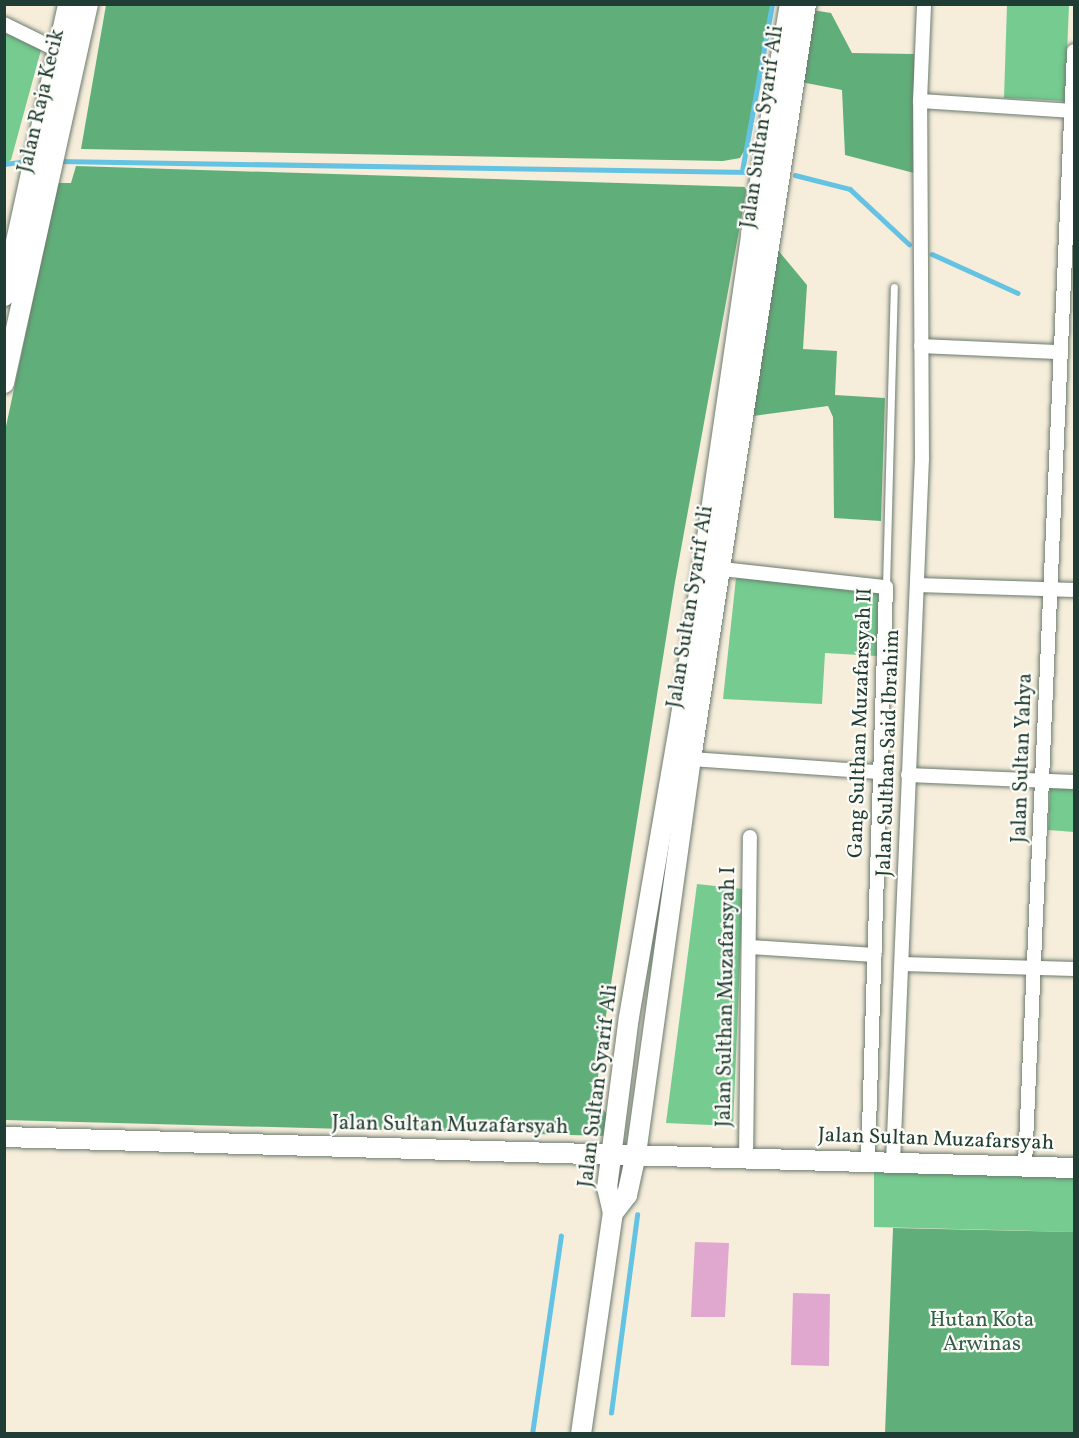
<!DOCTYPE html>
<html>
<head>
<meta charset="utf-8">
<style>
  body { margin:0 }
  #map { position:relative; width:1079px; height:1438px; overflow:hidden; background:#f6eddb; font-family:Vollkorn,serif }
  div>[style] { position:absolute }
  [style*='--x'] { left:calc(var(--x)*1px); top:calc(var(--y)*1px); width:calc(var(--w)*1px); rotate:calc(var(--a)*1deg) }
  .green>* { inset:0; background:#75cb90 }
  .forest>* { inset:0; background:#60af7a }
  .stream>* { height:4.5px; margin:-2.25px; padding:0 2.25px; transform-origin:2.25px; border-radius:2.25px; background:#64c2e2 }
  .building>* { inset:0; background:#e1a8cf }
  .roads { filter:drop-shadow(0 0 2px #6a7b6e) drop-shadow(0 0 2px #6a7b6e) }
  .lane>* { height:7px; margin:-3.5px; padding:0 3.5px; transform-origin:3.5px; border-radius:3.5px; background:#fff }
  .street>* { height:14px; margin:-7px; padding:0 7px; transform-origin:7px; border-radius:7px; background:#fff }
  .secondary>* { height:20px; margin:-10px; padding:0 10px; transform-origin:10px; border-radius:10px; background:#fff }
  span { translate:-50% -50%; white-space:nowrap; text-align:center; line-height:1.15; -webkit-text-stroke:4.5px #fdfcf7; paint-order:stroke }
  .street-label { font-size:21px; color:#1f3d34 }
  .park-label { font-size:21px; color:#34604b }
  .frame { position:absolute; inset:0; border:6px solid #1f3d34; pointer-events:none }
</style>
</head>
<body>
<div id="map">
  <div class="green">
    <i style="clip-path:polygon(1007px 5px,1069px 5px,1065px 101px,1004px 98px)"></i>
    <i style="clip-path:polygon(5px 33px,41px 50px,11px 160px,5px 164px)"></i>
    <i style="clip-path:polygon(736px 578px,879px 591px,877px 656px,825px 653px,822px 704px,723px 699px)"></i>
    <i style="clip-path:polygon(1050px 786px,1074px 787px,1074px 832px,1048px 830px)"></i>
    <i style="clip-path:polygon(697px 884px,743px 889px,733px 1126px,666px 1123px)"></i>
    <i style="clip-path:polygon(874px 1172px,1074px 1178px,1074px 1232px,874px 1227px)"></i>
  </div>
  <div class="forest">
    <i style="clip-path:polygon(106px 5px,106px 4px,772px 5px,747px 146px,740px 158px,723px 161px,81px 149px)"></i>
    <i style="clip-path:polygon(812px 10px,831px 13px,852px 53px,914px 54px,914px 173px,845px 155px,842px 90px,801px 82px)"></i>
    <i style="clip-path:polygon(76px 166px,747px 187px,675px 582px,604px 1028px,595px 1101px,608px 1115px,607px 1136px,5px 1120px,5px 431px,58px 183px,71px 183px)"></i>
    <i style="clip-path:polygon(777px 249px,807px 285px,803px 349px,837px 351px,835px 395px,885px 398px,881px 521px,834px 518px,833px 417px,828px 406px,753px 416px)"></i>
    <i style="clip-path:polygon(893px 1228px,1074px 1232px,1074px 1433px,885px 1433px)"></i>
  </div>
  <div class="stream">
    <i style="--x:57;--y:161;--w:693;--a:0.91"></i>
    <i style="--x:4;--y:164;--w:24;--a:-7"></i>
    <i style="--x:742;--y:171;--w:170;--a:-79.8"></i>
    <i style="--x:795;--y:175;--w:57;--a:14.3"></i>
    <i style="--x:850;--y:189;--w:81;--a:43"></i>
    <i style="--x:932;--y:254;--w:94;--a:24.4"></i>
    <i style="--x:611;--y:1413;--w:200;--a:-82.5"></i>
    <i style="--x:532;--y:1434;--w:200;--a:-81.7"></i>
  </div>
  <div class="building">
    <i style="clip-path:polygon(695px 1242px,729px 1243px,725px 1317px,691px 1317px)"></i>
    <i style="clip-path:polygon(793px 1293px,830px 1294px,829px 1366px,791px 1365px)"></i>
  </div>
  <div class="roads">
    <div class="lane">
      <i style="--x:886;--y:587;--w:300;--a:-88.5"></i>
    </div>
    <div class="street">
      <i style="--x:4;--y:24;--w:59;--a:26.1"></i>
      <i style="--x:920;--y:101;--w:154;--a:3.7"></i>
      <i style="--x:921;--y:346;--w:140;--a:2.5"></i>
      <i style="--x:722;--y:569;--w:165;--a:6.3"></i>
      <i style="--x:886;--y:587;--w:574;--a:91.8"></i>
      <i style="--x:917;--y:585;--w:157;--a:1.8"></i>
      <i style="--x:691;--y:759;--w:188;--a:4"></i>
      <i style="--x:908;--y:775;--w:166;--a:2.4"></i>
      <i style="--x:750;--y:947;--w:125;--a:3.7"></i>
      <i style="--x:902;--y:964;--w:172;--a:1.7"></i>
      <i style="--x:746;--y:1158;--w:321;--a:-89.3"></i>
      <i style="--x:893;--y:1162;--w:704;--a:-87.64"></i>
      <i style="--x:922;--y:459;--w:358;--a:-90.3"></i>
      <i style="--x:920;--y:101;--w:97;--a:-87.6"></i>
      <i style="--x:1025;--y:1166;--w:1116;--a:-87.48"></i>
    </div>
    <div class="secondary">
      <i style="--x:4;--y:296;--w:299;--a:-77.6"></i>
      <i style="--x:4;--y:383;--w:388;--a:-77.5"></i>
      <i style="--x:4;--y:1137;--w:1070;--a:1.66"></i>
      <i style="--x:613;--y:1213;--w:23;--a:-52"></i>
      <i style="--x:627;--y:1195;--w:42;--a:-77.6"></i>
      <i style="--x:636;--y:1154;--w:399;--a:-82.1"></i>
      <i style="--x:691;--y:759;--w:764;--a:-81.34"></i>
      <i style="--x:581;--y:1434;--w:223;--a:-81.8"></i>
      <i style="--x:613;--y:1213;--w:26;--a:-103"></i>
      <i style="--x:607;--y:1188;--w:172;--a:-82.7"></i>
      <i style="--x:629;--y:1017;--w:305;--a:-80.2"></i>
      <i style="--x:681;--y:716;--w:487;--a:-81.7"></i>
      <i style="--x:751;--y:234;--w:233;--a:-80.4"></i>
    </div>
  </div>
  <div class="street-label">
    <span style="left:42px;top:101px;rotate:-77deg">Jalan Raja Kecik</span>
    <span style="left:763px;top:127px;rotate:-82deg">Jalan Sultan Syarif Ali</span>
    <span style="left:691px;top:607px;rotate:-81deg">Jalan Sultan Syarif Ali</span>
    <span style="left:861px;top:723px;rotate:-88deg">Gang Sulthan Muzafarsyah II</span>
    <span style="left:889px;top:753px;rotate:-88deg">Jalan Sulthan Said Ibrahim</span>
    <span style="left:1023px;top:758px;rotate:-88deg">Jalan Sultan Yahya</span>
    <span style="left:727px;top:997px;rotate:-89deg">Jalan Sulthan Muzafarsyah I</span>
    <span style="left:599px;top:1086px;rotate:-83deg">Jalan Sultan Syarif Ali</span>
    <span style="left:450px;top:1126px;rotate:1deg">Jalan Sultan Muzafarsyah</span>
    <span style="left:936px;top:1140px;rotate:2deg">Jalan Sultan Muzafarsyah</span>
  </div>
  <div class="park-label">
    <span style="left:982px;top:1333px">Hutan Kota<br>Arwinas</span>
  </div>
  <div class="frame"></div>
</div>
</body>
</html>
